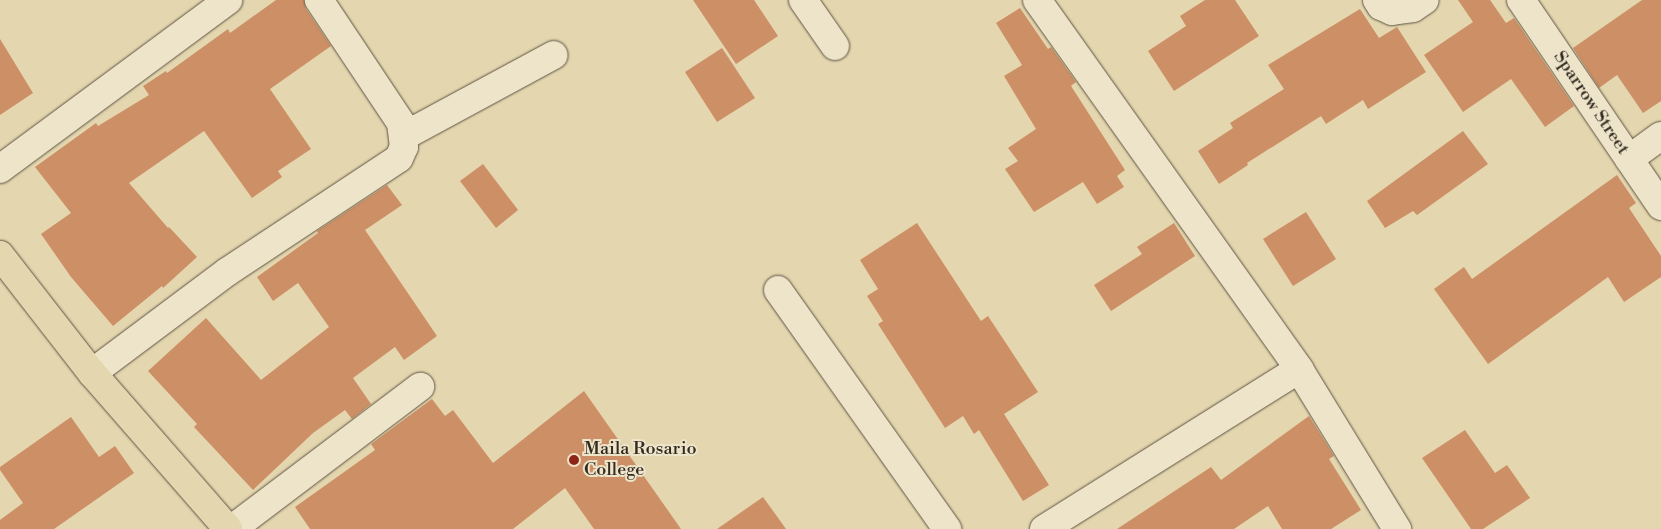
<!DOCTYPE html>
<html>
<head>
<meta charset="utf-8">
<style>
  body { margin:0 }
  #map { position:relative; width:1661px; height:529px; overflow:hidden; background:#e4d6ae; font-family:"Libre Bodoni",serif }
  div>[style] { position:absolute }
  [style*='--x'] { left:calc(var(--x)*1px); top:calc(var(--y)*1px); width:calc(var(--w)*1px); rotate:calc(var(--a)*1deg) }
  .building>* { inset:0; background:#cd8f65 }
  .roads { filter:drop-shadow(0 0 1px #5e5444) drop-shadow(0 0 1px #5e5444) }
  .minor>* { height:28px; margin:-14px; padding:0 14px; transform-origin:14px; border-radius:14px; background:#ede4ca }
  .highway>* { height:28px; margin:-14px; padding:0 14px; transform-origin:14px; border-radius:14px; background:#e4d6ae }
  .dots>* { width:14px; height:14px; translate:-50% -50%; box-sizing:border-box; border:2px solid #ede4ca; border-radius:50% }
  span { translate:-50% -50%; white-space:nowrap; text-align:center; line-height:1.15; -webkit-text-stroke:4px #ede4ca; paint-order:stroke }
  .street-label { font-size:18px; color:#322920 }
  .poi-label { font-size:18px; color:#322920 }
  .left { translate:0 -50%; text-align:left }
</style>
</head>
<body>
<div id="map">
  <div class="building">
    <i style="clip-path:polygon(276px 0,304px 0,306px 9px,331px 46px,270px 89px,311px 149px,278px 171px,282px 177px,252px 198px,204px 131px,129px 183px,168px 228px,169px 227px,197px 257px,163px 288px,162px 286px,113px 326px,71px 277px,41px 234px,71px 213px,35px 167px,96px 123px,98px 126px,149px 95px,143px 86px,166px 71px,167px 73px,228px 29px,230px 33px)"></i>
    <i style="clip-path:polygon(693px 0,754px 0,778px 36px,736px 64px)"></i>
    <i style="clip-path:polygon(1205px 0,1235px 0,1259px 36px,1174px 91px,1148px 51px,1186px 26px,1180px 16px)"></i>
    <i style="clip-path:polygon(1458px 0,1490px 0,1506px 23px,1514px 18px,1574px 106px,1545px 127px,1511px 79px,1463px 112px,1424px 55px,1473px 22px)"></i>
    <i style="clip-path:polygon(1642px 0,1661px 0,1661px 101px,1643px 113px,1617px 75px,1599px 88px,1573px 48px)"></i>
    <i style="clip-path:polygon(1020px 8px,1048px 49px,1051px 47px,1076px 82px,1071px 86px,1125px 170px,1117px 176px,1124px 187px,1097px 204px,1083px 182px,1034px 212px,1005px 169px,1018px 161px,1008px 148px,1036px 129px,1004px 76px,1022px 65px,996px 23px)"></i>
    <i style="clip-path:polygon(1360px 9px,1379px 38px,1397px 27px,1426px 72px,1368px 109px,1363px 100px,1326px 124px,1321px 116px,1247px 163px,1248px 165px,1219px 184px,1198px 151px,1233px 128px,1230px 123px,1284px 89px,1268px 65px)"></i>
    <i style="clip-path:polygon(0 39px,33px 93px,0 115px)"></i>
    <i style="clip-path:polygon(722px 48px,755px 98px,717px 122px,685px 72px)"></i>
    <i style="clip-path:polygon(1463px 131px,1488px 164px,1417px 215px,1413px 211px,1385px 228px,1367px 201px)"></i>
    <i style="clip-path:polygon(483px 164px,518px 210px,496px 228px,460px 181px)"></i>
    <i style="clip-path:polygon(1617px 175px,1636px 203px,1629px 208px,1661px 256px,1661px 277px,1624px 302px,1608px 277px,1488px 364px,1434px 289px,1464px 267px,1472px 279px)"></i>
    <i style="clip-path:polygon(387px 185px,402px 205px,365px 230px,437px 336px,404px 360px,395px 347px,353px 378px,371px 404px,352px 419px,345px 410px,313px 433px,253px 490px,194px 427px,197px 424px,148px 371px,206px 318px,261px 380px,329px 327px,298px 283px,273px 301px,257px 277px,318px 233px,317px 231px)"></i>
    <i style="clip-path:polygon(1306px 212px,1336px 259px,1293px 286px,1263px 239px)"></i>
    <i style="clip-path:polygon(917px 223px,981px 321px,988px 316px,1038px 392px,1004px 414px,1049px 485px,1023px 501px,979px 430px,974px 434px,963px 416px,945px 428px,878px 324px,883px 321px,867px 296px,878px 289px,860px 260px)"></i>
    <i style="clip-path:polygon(1174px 223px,1195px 256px,1111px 311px,1094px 285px,1142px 254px,1137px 247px)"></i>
    <i style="clip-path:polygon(584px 391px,681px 529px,594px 529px,565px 488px,513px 529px,310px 529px,295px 507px,375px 450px,371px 444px,432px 399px,445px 416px,453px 410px,493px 463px)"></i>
    <i style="clip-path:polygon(1309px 416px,1334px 456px,1329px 459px,1361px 510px,1331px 529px,1282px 529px,1268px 506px,1234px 529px,1117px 529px,1211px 467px,1221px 480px)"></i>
    <i style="clip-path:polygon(71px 417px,99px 457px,115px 446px,134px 473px,54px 529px,0 529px,0 520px,23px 503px,0 470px,0 467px)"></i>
    <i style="clip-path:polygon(1465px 430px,1495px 473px,1507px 465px,1530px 498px,1483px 529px,1471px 529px,1422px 458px)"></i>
    <i style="clip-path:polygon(763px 497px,786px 529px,717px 529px)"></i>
  </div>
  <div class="roads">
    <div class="minor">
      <i style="--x:803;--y:0;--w:56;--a:55.2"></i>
      <i style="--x:1037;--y:0;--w:453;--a:54.6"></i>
      <i style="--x:1299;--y:369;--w:188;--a:58.5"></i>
      <i style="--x:1377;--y:0;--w:7;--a:56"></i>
      <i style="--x:1381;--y:6;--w:12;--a:24"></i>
      <i style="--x:1392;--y:11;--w:21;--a:-8"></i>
      <i style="--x:1413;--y:8;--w:14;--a:-34"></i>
      <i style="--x:1521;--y:0;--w:249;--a:55.8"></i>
      <i style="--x:404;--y:136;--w:170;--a:-28.4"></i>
      <i style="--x:1629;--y:159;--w:39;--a:-36"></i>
      <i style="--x:0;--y:169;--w:284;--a:-36.5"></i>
      <i style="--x:778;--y:290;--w:293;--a:54.7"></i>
      <i style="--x:92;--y:373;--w:169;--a:-36.8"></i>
      <i style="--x:227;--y:272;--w:206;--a:-33.5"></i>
      <i style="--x:399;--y:158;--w:12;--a:-66"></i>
      <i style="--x:404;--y:147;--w:24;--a:-97"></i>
      <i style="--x:401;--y:123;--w:148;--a:-123.7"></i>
      <i style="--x:232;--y:529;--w:236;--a:-37.1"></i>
      <i style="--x:1044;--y:529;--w:301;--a:-32.1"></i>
    </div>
    <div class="highway">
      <i style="--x:0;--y:255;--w:150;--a:52.1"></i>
      <i style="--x:92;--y:373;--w:207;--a:48.9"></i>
    </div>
  </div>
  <div class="dots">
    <i style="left:574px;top:460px;background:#8f2418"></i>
  </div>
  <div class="street-label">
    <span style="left:1591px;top:103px;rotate:56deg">Sparrow Street</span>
  </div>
  <div class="poi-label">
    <span class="left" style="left:584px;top:460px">Maila Rosario<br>College</span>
  </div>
</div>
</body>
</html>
